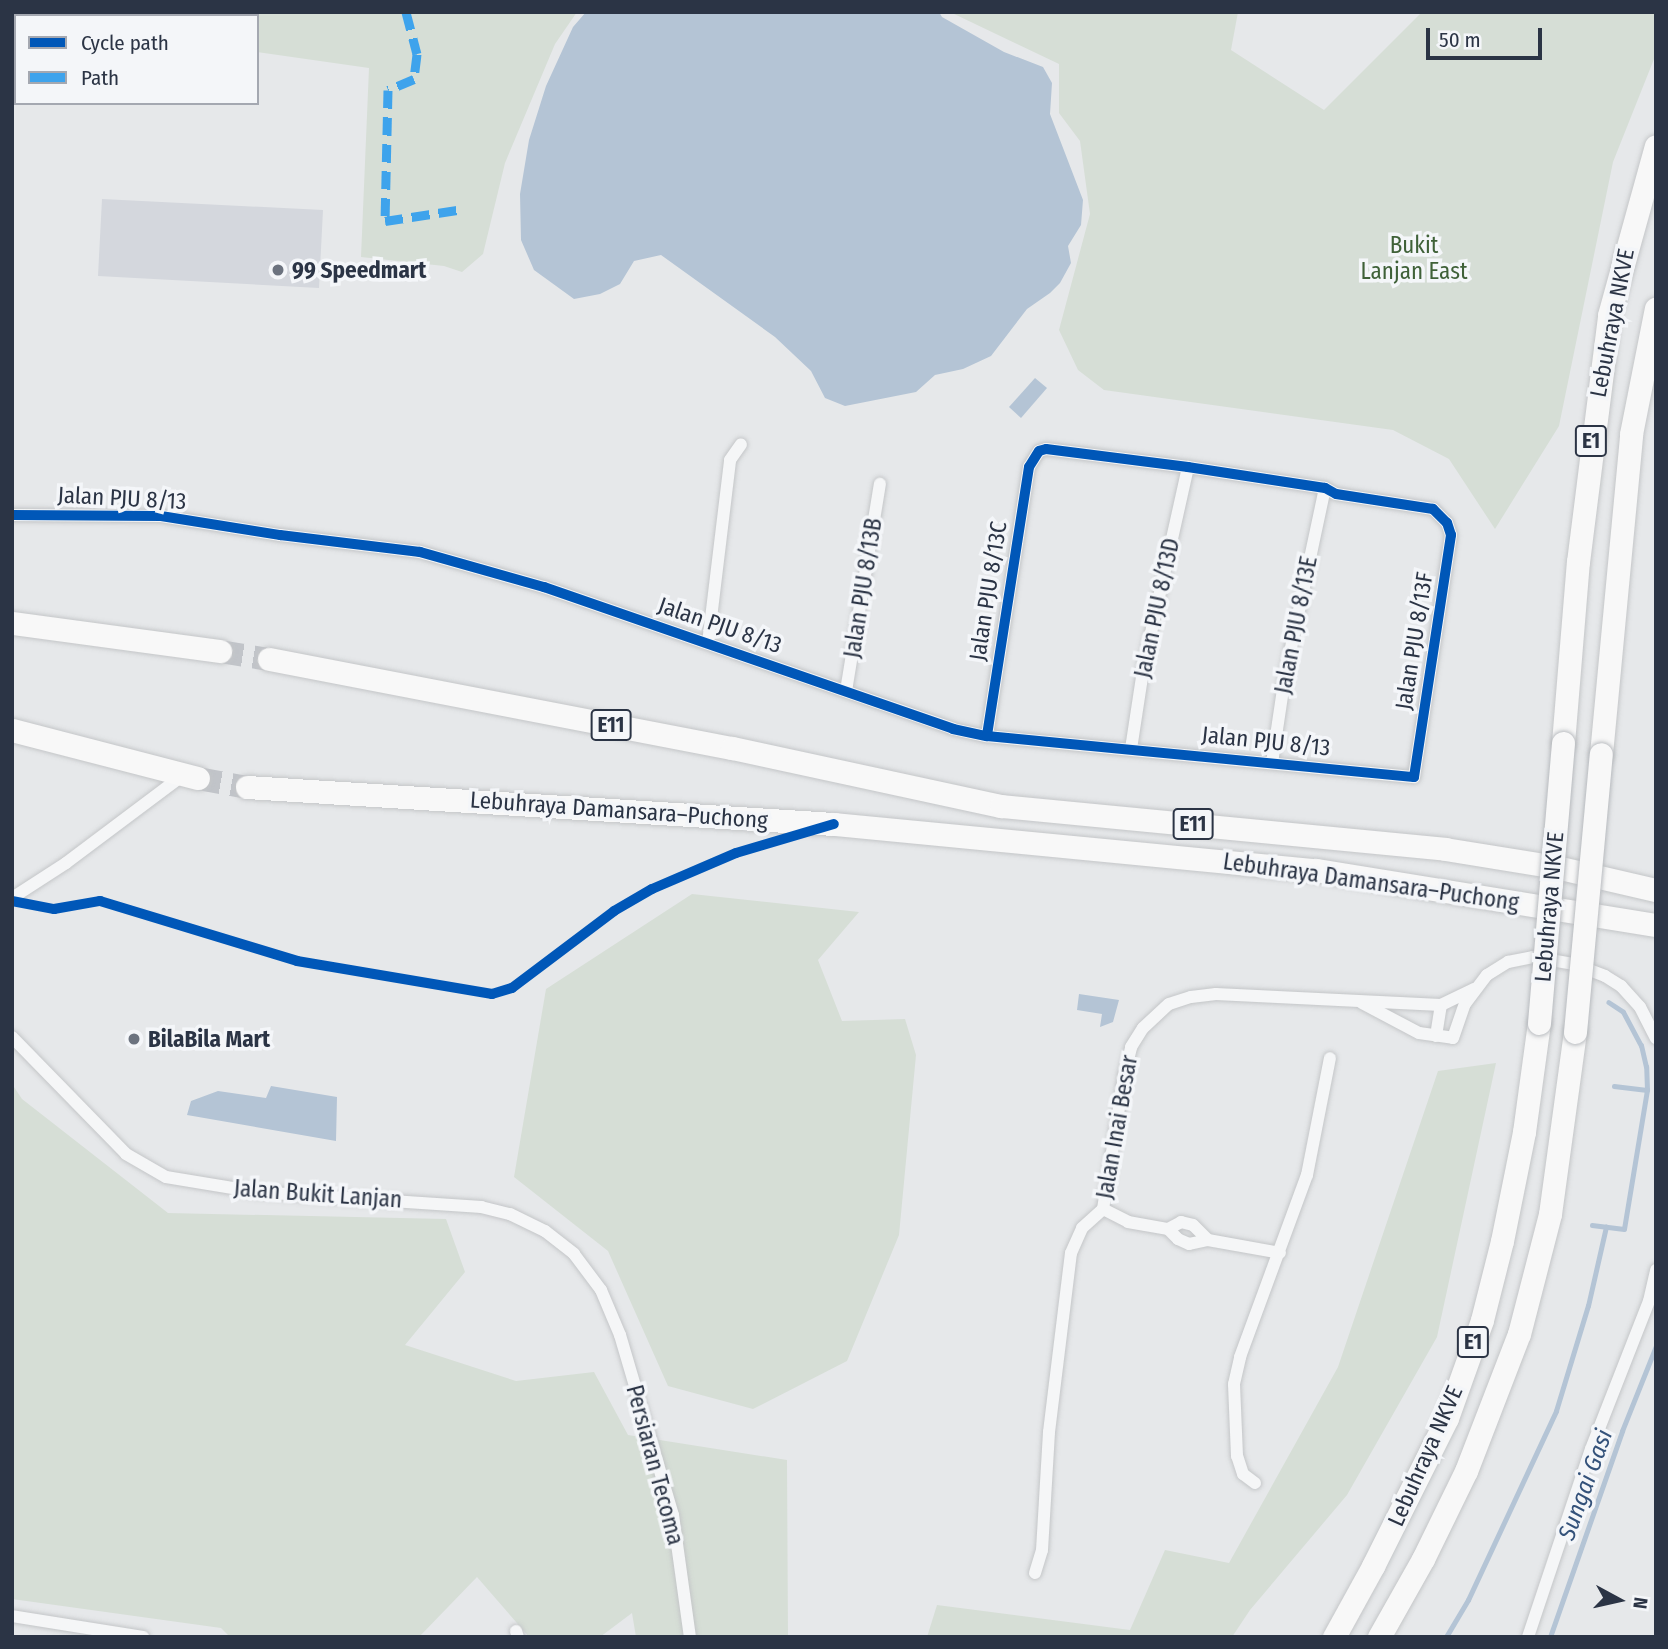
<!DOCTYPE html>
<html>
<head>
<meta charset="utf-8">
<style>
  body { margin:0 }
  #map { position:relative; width:1668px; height:1649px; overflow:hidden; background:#e6e8ea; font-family:"Fira Sans Condensed",sans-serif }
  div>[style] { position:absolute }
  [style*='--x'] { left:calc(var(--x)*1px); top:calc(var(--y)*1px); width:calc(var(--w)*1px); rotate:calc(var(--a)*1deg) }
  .built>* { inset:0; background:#d4d7dd }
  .green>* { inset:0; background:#d6ded6 }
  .water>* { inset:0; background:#b4c4d5 }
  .stream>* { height:4.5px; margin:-2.25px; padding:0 2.25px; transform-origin:2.25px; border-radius:2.25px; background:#b4c4d5 }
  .highway-tunnel>* { height:23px; margin-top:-11.5px; transform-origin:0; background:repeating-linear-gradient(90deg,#c1c4c9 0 23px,transparent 0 34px) }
  .roads { filter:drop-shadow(0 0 2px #c4c6c8) drop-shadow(0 0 2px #c4c6c8) }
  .street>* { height:12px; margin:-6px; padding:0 6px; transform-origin:6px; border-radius:6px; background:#f5f6f7 }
  .highway>* { height:23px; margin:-11.5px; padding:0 11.5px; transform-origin:11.5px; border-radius:11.5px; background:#f8f8f8 }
  .bridges { filter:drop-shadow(0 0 2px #b8bbbf) drop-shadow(0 0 2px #b8bbbf) }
  .highway-bridge>* { height:23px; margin:-11.5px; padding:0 11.5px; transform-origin:11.5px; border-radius:11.5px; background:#f8f8f8 }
  .quiet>* { height:9px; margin-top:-4.5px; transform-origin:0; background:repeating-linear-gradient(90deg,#3ea3ec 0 18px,transparent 0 27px) }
  .cycleway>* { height:10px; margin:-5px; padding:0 5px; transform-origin:5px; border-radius:5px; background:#0057b8 }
  .dots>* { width:19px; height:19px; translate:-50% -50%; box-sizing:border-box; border:4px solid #f4f6f9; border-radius:50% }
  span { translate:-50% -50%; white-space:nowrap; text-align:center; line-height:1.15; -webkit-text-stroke:7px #f4f6f9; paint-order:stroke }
  .shield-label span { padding:2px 5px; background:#f4f6f9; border:2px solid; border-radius:5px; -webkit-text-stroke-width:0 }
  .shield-label { font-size:21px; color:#2b3445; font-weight:700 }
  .park-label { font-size:23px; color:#3f6138 }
  .poi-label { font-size:23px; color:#2b3445; font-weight:700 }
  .left { translate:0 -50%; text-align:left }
  .street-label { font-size:23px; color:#2b3445 }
  .water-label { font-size:24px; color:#34527a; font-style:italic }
  .frame { position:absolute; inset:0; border:14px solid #2b3445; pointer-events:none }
  .legend { position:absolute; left:14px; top:14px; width:245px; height:91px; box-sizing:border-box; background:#f4f6f9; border:2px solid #a4a8b1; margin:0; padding:9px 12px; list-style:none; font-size:21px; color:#2b3445 }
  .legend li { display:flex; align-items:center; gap:14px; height:35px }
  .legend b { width:35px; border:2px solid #a4a8b1 }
  .north { position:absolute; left:1584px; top:1565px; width:70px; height:70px; -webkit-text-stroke:5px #f4f6f9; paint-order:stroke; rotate:98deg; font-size:19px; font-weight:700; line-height:28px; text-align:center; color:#2b3445 }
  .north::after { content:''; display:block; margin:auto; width:24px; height:32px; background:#2b3445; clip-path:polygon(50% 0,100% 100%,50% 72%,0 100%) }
  .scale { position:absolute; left:1426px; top:28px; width:116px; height:32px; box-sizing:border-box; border:4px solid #2b3445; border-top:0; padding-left:9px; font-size:21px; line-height:24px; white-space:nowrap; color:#2b3445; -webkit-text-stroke:5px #f4f6f9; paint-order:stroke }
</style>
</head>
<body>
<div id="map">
  <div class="built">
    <i style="clip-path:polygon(102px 199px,323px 210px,319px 288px,98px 276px)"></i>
  </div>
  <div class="green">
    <i style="clip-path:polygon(88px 12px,577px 12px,555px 44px,505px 163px,483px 254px,462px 272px,444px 266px,361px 257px,369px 68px,257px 52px,257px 16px,94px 16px)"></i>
    <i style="clip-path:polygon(950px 12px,1238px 12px,1231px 50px,1324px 110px,1422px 12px,1656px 12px,1656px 54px,1613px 162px,1559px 426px,1495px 529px,1449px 459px,1393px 430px,1104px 390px,1078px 370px,1059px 330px,1090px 214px,1080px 141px,1059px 113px,1059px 64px)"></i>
    <i style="clip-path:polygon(692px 894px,859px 912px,818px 960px,842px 1021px,905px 1019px,916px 1055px,899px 1235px,847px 1361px,753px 1409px,668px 1386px,608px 1251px,514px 1177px,546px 989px)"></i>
    <i style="clip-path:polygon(1496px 1063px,1437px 1337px,1347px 1495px,1250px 1610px,1232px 1637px,927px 1637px,937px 1605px,1130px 1630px,1165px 1550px,1229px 1563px,1338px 1367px,1438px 1071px)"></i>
    <i style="clip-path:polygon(12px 1084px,22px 1099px,168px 1213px,446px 1219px,465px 1272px,405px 1345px,516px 1381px,594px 1372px,628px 1435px,787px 1460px,788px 1637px,636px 1637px,632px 1613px,600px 1637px,529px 1637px,477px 1577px,419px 1637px,230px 1637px,221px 1628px,12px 1599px)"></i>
  </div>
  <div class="water">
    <i style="clip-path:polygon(586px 12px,939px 12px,942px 17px,1004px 52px,1043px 67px,1052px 83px,1050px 114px,1083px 200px,1081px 225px,1068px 246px,1071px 263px,1060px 283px,1050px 293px,1027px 309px,991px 356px,963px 369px,935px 375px,916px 392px,845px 406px,825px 398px,811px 371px,775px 337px,661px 255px,634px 261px,620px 284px,600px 294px,574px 299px,534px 270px,521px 240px,520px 194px,529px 140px,546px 86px,573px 27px)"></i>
    <i style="clip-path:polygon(1035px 378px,1047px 388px,1021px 418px,1009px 407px)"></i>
    <i style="clip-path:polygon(1079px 994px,1119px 1000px,1113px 1022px,1100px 1027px,1102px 1014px,1077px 1010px)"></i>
    <i style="clip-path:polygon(271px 1086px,337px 1097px,336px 1141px,187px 1115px,191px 1101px,218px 1091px,266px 1098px)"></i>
  </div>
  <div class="stream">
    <i style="--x:1614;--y:1086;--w:33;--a:7"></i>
    <i style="--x:1592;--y:1225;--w:32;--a:7"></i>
    <i style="--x:1624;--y:1229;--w:141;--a:-80.6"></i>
    <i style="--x:1647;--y:1090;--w:23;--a:-92"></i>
    <i style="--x:1646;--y:1067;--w:22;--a:-103"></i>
    <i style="--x:1641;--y:1046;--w:38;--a:-118"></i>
    <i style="--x:1623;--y:1012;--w:17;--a:-147"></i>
    <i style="--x:1446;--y:1637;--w:43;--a:-59.3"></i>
    <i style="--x:1468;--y:1600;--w:208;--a:-65"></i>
    <i style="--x:1556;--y:1411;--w:110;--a:-73.1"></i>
    <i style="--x:1588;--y:1306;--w:81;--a:-77.2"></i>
    <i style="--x:1550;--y:1637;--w:218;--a:-70.7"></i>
    <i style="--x:1622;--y:1431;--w:92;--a:-68.2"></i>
  </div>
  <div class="highway-tunnel">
    <i style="--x:220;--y:651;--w:50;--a:9.3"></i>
    <i style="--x:198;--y:778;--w:50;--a:10.4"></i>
  </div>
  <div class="roads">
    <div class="street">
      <i style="--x:12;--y:515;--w:149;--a:0.4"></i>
      <i style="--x:161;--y:516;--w:121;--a:9.1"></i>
      <i style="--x:280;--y:535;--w:141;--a:6.9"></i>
      <i style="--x:420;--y:552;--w:129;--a:15.8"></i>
      <i style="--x:544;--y:587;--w:433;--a:19.1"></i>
      <i style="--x:953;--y:729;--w:35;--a:12"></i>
      <i style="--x:987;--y:736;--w:429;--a:5.5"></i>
      <i style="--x:1414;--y:777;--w:245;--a:-81.3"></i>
      <i style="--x:1451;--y:535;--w:13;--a:-108"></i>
      <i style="--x:1447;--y:523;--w:20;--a:-135"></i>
      <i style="--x:1433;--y:509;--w:98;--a:-171.2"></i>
      <i style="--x:1336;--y:494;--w:13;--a:-151"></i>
      <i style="--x:1325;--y:488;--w:139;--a:-171.3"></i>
      <i style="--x:1188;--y:467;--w:143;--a:-172.8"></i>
      <i style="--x:1046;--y:449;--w:7;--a:164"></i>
      <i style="--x:1039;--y:451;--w:19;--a:122"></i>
      <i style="--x:1029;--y:467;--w:272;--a:98.9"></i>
      <i style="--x:708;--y:643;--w:184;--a:-83.1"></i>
      <i style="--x:730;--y:460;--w:19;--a:-55"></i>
      <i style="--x:846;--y:691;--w:210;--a:-80.7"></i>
      <i style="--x:1131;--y:749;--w:86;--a:-81.3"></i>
      <i style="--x:1144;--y:664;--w:202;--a:-77.4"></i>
      <i style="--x:1272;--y:763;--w:88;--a:-81.5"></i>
      <i style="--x:1285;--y:676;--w:192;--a:-78"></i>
      <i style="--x:12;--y:898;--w:64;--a:-32.9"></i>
      <i style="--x:66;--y:863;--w:146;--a:-36.9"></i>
      <i style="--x:1362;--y:1003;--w:64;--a:27.8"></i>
      <i style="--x:1419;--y:1033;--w:34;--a:8"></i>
      <i style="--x:1453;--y:1038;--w:36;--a:-71"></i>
      <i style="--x:1465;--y:1004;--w:36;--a:-53"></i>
      <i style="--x:1487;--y:975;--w:25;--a:-32"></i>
      <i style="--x:1508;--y:962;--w:25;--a:-11"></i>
      <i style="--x:1533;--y:957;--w:42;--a:9.7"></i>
      <i style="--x:1574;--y:964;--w:33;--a:21"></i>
      <i style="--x:1605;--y:976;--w:19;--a:32"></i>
      <i style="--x:1621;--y:986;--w:28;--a:48"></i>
      <i style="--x:1640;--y:1007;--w:35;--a:63"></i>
      <i style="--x:1436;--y:1036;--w:31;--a:-81"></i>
      <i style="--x:12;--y:1037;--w:163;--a:45.7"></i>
      <i style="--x:126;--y:1154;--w:46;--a:29.9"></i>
      <i style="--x:166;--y:1177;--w:92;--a:9.4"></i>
      <i style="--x:257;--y:1192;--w:225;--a:3.8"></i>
      <i style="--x:481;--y:1207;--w:30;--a:14"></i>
      <i style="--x:510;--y:1214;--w:39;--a:26"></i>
      <i style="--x:545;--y:1231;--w:37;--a:38"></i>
      <i style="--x:574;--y:1254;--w:45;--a:53.1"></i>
      <i style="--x:601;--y:1290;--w:49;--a:67.1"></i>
      <i style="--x:620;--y:1335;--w:188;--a:73.6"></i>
      <i style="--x:673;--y:1515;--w:123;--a:82.1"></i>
      <i style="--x:1103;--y:1209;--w:28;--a:27"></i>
      <i style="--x:1128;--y:1222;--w:41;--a:9.9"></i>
      <i style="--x:1168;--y:1229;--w:15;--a:-28"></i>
      <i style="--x:1181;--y:1222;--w:12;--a:14"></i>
      <i style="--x:1193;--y:1225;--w:21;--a:45"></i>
      <i style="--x:1208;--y:1240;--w:19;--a:168"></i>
      <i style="--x:1189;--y:1244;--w:12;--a:-156"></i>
      <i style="--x:1178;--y:1239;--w:14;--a:-135"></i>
      <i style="--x:1208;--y:1240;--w:73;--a:10.2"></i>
      <i style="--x:1255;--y:1483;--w:15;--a:-143"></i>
      <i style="--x:1243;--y:1474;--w:19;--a:-108"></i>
      <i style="--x:1237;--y:1456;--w:72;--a:-92.4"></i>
      <i style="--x:1234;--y:1384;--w:28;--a:-77"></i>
      <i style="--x:1240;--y:1357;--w:194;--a:-69.8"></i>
      <i style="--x:1307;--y:1175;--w:119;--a:-78.9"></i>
      <i style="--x:1035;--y:1573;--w:24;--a:-73"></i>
      <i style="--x:1042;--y:1550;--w:118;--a:-86.6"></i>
      <i style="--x:1049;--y:1432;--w:180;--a:-83"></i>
      <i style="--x:1071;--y:1253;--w:27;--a:-66"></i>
      <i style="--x:1082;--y:1228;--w:28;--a:-42"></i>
      <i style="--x:1103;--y:1209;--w:135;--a:-81"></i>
      <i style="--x:1124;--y:1076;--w:30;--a:-76"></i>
      <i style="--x:1131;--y:1047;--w:22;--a:-58"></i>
      <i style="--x:1143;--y:1028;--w:35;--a:-43"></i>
      <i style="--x:1169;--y:1004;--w:23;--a:-18"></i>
      <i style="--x:1191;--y:997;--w:25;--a:-7"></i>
      <i style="--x:1216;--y:994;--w:225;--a:2.8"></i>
      <i style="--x:1441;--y:1005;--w:37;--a:-26"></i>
      <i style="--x:12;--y:1616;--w:133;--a:9.1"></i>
      <i style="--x:516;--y:1631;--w:6;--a:72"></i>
      <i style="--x:1528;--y:1637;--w:198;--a:-71.5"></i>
      <i style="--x:1591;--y:1449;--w:159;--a:-68.6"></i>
      <i style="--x:1649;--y:1301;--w:32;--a:-77"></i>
    </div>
    <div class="highway">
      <i style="--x:12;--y:623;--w:210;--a:7.7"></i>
      <i style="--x:269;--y:659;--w:471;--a:10.9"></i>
      <i style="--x:732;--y:748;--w:275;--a:12.2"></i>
      <i style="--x:1001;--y:806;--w:446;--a:5.5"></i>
      <i style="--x:1445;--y:849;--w:112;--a:9.2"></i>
      <i style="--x:1556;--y:867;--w:103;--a:13"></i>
      <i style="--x:12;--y:730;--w:192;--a:14.5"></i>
      <i style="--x:1563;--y:743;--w:182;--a:-85.3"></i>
      <i style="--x:1578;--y:562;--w:249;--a:-82.8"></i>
      <i style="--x:1609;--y:315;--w:175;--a:-74.5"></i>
      <i style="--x:1601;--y:754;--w:321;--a:-84.6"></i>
      <i style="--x:1631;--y:434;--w:128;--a:-78.8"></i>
      <i style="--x:247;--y:787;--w:588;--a:3.61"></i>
      <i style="--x:834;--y:824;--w:484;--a:5.5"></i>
      <i style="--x:1316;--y:870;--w:344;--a:9.2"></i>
      <i style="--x:1334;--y:1637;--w:81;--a:-61.2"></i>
      <i style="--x:1373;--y:1566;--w:165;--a:-63.4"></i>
      <i style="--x:1447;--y:1418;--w:104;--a:-70.3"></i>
      <i style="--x:1482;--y:1320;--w:81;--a:-75.8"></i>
      <i style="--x:1502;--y:1241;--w:111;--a:-78.6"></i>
      <i style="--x:1524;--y:1132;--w:110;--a:-82.2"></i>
      <i style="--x:1379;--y:1637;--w:90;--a:-60.6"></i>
      <i style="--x:1423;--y:1559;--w:98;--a:-64"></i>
      <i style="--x:1466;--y:1471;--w:147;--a:-68.9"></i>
      <i style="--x:1519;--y:1334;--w:124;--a:-75.5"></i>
      <i style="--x:1550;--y:1214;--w:184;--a:-82.2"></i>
    </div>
  </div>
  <div class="bridges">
    <div class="highway-bridge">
      <i style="--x:1539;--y:1023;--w:281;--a:-85.1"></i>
      <i style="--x:1575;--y:1032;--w:279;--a:-84.7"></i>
    </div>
  </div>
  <div class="quiet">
    <i style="--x:406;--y:12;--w:43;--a:75.3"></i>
    <i style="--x:417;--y:54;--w:25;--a:97"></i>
    <i style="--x:414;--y:79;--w:28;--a:157"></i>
    <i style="--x:388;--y:90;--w:131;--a:91.3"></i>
    <i style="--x:385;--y:221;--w:73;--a:-8.7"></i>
  </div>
  <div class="cycleway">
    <i style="--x:12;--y:515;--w:149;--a:0.4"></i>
    <i style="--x:161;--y:516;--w:121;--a:9.1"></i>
    <i style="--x:280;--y:535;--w:141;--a:6.9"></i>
    <i style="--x:420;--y:552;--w:129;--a:15.8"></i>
    <i style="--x:544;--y:587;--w:433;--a:19.1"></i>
    <i style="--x:953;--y:729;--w:35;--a:12"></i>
    <i style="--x:987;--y:736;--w:429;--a:5.5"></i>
    <i style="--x:1414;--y:777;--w:245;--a:-81.3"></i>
    <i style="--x:1451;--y:535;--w:13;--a:-108"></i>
    <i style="--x:1447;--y:523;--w:20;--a:-135"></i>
    <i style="--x:1433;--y:509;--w:98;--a:-171.2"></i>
    <i style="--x:1336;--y:494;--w:13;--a:-151"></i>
    <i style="--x:1325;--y:488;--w:139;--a:-171.3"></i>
    <i style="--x:1188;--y:467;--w:143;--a:-172.8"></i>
    <i style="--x:1046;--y:449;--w:7;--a:164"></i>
    <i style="--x:1039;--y:451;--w:19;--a:122"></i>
    <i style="--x:1029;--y:467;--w:272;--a:98.9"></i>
    <i style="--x:12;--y:901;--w:43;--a:10.8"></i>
    <i style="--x:54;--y:909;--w:47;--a:-9.9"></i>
    <i style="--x:100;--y:901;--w:206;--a:16.9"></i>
    <i style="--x:297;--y:961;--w:198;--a:9.6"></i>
    <i style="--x:492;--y:994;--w:21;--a:-17"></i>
    <i style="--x:512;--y:988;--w:128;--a:-37"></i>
    <i style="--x:614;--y:911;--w:44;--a:-30.1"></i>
    <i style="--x:652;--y:889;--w:91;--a:-23.2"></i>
    <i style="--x:736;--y:853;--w:102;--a:-16.5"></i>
  </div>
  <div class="dots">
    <i style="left:278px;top:270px;background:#6c737f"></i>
    <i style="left:134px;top:1039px;background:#6c737f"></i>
  </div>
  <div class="shield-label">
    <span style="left:1591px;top:441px">E1</span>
    <span style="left:611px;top:725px">E11</span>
    <span style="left:1193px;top:824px">E11</span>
    <span style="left:1473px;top:1342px">E1</span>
  </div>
  <div class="park-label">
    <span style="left:1414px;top:258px">Bukit<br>Lanjan East</span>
  </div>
  <div class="poi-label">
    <span class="left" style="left:292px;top:270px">99 Speedmart</span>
    <span class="left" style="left:148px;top:1039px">BilaBila Mart</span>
  </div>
  <div class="street-label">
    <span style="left:1612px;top:323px;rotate:-79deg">Lebuhraya NKVE</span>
    <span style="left:122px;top:498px;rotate:3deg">Jalan PJU 8/13</span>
    <span style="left:863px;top:588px;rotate:-81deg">Jalan PJU 8/13B</span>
    <span style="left:988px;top:591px;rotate:-81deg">Jalan PJU 8/13C</span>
    <span style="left:1157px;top:608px;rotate:-78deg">Jalan PJU 8/13D</span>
    <span style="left:720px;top:625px;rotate:19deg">Jalan PJU 8/13</span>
    <span style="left:1296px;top:625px;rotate:-79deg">Jalan PJU 8/13E</span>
    <span style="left:1414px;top:641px;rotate:-81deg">Jalan PJU 8/13F</span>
    <span style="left:1266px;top:741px;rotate:6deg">Jalan PJU 8/13</span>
    <span style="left:619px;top:810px;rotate:4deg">Lebuhraya Damansara–Puchong</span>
    <span style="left:1371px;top:882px;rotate:8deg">Lebuhraya Damansara–Puchong</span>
    <span style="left:1549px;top:907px;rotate:-85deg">Lebuhraya NKVE</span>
    <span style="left:1117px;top:1127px;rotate:-80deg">Jalan Inai Besar</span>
    <span style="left:318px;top:1194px;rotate:4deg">Jalan Bukit Lanjan</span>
    <span style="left:1425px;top:1456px;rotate:-66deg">Lebuhraya NKVE</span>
    <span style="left:655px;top:1465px;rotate:75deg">Persiaran Tecoma</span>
  </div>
  <div class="water-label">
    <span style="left:1586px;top:1485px;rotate:-70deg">Sungai Gasi</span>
  </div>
  <div class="frame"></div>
  <ul class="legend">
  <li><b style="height:9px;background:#0057b8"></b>Cycle path</li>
  <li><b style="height:9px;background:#3ea3ec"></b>Path</li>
  </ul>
  <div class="north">N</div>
  <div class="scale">50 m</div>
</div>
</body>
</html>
